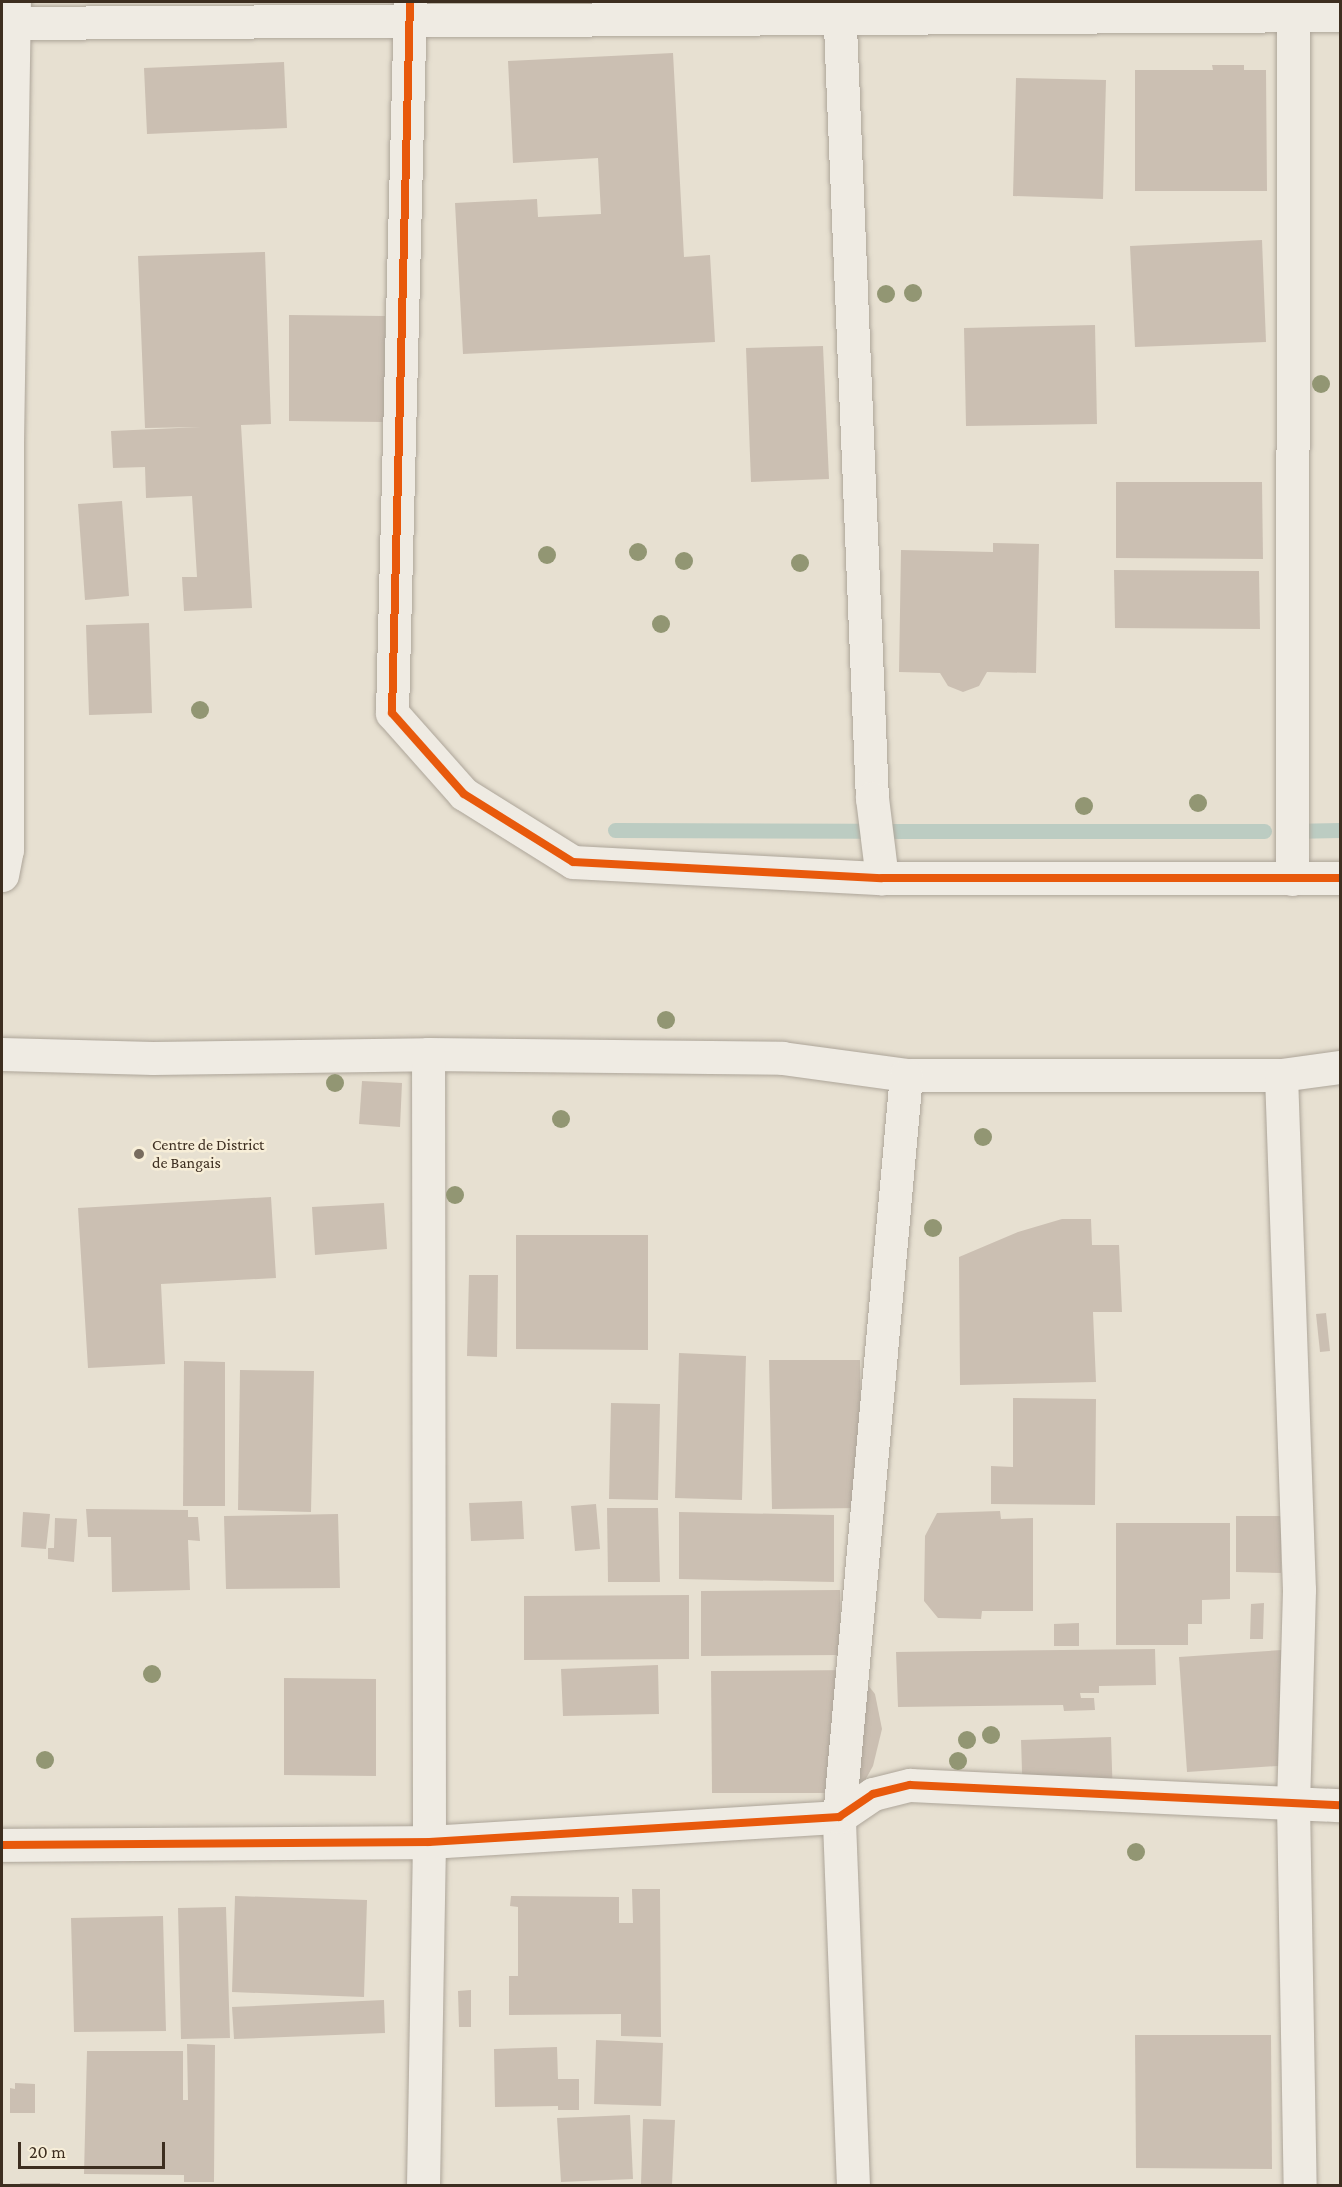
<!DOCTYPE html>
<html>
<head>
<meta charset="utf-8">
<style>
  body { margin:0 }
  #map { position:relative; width:1342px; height:2187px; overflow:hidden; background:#e7e0d1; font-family:"Crimson Pro",serif }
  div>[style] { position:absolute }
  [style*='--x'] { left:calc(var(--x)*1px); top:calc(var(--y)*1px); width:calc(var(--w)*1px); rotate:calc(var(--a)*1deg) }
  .stream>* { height:15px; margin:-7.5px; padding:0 7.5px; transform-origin:7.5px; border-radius:7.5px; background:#bcccc2 }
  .building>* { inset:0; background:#cbbfb2 }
  .roads { filter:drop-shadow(0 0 2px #ada599) drop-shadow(0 0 2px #ada599) }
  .street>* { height:33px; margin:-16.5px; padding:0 16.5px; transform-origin:16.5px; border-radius:16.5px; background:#efebe3 }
  .cycleway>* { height:8px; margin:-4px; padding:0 4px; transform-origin:4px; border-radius:4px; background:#e8590c }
  .trees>* { width:18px; height:18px; margin:-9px; border-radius:50%; background:#929673 }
  .dots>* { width:16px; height:16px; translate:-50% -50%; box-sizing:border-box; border:3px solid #f7eed8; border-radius:50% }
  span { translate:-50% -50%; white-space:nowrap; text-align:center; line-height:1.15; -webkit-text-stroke:5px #f7eed8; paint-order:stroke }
  .poi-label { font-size:16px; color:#3d2e20 }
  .left { translate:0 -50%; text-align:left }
  .frame { position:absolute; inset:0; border:3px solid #3d2e20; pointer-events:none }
  .scale { position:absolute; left:18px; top:2142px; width:147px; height:27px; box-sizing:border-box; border:3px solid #3d2e20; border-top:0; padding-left:8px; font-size:18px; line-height:21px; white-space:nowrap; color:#3d2e20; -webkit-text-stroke:4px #f7eed8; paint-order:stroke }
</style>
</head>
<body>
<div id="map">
  <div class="stream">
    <i style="--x:615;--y:830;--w:245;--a:0.2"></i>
    <i style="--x:873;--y:831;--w:391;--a:0"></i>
    <i style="--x:1289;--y:831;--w:51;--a:-1.1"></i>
  </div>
  <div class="building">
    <i style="clip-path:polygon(673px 53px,684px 257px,710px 255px,715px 342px,463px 354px,455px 203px,537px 199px,538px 217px,601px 214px,598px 158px,513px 163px,508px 61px)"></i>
    <i style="clip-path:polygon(284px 62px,287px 128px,147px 134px,144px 68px)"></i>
    <i style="clip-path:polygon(1212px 65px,1244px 65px,1244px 70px,1266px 70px,1267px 191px,1135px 191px,1135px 70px,1213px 70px)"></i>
    <i style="clip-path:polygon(1016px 78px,1106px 80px,1103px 199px,1013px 196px)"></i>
    <i style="clip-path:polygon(1262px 240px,1266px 342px,1135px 347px,1130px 246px)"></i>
    <i style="clip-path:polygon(265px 252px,271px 424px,241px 425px,252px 608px,184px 611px,182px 577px,197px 577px,192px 496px,146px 498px,145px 467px,113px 468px,111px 431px,201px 427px,145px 428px,138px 256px)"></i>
    <i style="clip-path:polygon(289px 315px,385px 316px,385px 422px,289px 421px)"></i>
    <i style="clip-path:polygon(1095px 325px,1097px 424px,966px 426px,964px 328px)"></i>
    <i style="clip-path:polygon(823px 346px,829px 479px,751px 482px,746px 348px)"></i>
    <i style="clip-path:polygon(1116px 482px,1262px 482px,1263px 559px,1116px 558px)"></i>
    <i style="clip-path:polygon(122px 501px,129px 596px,85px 600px,78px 504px)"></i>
    <i style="clip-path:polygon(993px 543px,1039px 544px,1036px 673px,987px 672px,979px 686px,963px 692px,948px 686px,940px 673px,899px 672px,901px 550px,993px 552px)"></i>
    <i style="clip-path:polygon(1114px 570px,1259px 571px,1260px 629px,1115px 628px)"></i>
    <i style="clip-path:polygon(149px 623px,152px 713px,89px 715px,86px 625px)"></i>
    <i style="clip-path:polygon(362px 1081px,402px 1083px,400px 1127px,359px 1124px)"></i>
    <i style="clip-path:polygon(271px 1197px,276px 1278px,161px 1284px,165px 1364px,88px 1368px,78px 1208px)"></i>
    <i style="clip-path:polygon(384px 1203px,387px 1249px,315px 1255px,312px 1207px)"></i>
    <i style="clip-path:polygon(1062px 1219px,1091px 1219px,1092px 1245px,1119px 1245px,1122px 1312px,1093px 1312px,1096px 1382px,960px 1385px,959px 1257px,1018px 1232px)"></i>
    <i style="clip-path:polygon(516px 1235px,648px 1235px,648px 1350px,516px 1349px)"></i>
    <i style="clip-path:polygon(469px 1275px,498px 1275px,497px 1357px,467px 1356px)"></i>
    <i style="clip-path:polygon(1326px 1313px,1330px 1351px,1320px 1352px,1316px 1314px)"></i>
    <i style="clip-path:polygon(679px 1353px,746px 1356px,742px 1500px,675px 1498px)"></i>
    <i style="clip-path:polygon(769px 1360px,860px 1360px,862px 1508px,772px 1509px)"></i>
    <i style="clip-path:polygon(184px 1361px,225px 1362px,225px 1506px,183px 1506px)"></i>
    <i style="clip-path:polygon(240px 1370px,314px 1371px,311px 1512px,238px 1510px)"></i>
    <i style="clip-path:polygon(1013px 1398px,1096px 1399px,1095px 1505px,991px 1504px,991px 1466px,1013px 1467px)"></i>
    <i style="clip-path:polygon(611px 1403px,660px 1404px,658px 1500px,609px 1499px)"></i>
    <i style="clip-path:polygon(522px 1501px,524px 1539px,471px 1541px,469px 1503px)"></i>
    <i style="clip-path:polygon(596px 1504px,600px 1549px,575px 1551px,571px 1506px)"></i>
    <i style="clip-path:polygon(607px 1508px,658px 1508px,660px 1582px,608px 1582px)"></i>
    <i style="clip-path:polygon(86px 1509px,188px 1510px,188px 1517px,198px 1517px,200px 1541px,188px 1540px,190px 1590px,112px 1592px,111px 1537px,88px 1537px)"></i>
    <i style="clip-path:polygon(1000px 1511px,1001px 1519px,1033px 1518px,1033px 1611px,982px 1611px,981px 1619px,938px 1618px,924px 1601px,925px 1536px,937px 1513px)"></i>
    <i style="clip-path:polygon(23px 1512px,50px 1514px,46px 1549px,21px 1547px)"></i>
    <i style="clip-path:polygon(679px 1512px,834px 1515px,834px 1582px,679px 1579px)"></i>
    <i style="clip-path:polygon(338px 1514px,340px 1588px,226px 1589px,224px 1516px)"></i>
    <i style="clip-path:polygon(1236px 1516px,1281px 1516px,1281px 1573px,1236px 1572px)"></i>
    <i style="clip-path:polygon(55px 1518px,77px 1519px,74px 1562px,48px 1559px,48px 1548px,54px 1548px)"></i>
    <i style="clip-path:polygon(1116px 1523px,1230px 1523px,1230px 1599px,1202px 1600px,1202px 1624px,1188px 1624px,1188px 1645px,1116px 1645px)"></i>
    <i style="clip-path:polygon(840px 1590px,841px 1655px,701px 1656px,701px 1591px)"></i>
    <i style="clip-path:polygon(689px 1595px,689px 1659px,524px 1660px,524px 1596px)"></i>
    <i style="clip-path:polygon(1264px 1603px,1263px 1639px,1250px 1639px,1251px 1604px)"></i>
    <i style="clip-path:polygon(1079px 1623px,1079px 1646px,1054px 1646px,1054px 1624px)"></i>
    <i style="clip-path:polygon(1155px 1649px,1156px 1685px,1099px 1686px,1099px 1693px,1080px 1693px,1081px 1698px,1094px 1698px,1095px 1710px,1064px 1711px,1063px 1705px,898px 1707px,896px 1652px)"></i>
    <i style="clip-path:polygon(1282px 1650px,1291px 1765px,1187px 1772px,1179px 1657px)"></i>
    <i style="clip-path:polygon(658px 1665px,659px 1714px,563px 1716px,561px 1669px)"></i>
    <i style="clip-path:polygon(856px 1670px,875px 1694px,882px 1729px,873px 1766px,858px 1793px,712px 1793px,711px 1671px)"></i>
    <i style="clip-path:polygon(284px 1678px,376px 1679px,376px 1776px,284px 1775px)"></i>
    <i style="clip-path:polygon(1111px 1737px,1113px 1801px,1023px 1804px,1021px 1740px)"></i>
    <i style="clip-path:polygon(632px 1889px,660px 1889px,661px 2037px,621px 2036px,621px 2014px,509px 2015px,509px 1976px,518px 1976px,518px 1907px,510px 1906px,511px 1896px,619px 1897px,619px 1923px,633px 1923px)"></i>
    <i style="clip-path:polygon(235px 1896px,367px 1900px,364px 1997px,232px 1992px)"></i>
    <i style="clip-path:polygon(226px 1907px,230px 2038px,181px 2039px,178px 1908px)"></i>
    <i style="clip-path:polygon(163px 1916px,166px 2031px,74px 2032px,71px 1918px)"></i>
    <i style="clip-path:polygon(471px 1990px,471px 2027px,459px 2027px,458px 1991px)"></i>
    <i style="clip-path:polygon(384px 2000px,385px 2033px,234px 2039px,232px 2007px)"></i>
    <i style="clip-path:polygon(1135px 2035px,1271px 2035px,1272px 2169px,1136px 2168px)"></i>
    <i style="clip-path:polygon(596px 2040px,663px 2043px,661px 2106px,594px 2104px)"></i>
    <i style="clip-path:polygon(187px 2044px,215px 2045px,214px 2182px,184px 2182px,184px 2175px,84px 2174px,87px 2051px,183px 2051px,183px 2100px,188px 2100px)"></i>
    <i style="clip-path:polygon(557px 2047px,558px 2079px,579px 2079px,579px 2110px,558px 2110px,558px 2106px,495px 2107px,494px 2049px)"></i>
    <i style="clip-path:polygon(15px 2083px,35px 2084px,35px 2113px,10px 2113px,10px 2088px,15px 2089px)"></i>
    <i style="clip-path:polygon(630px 2115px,633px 2179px,561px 2182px,557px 2118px)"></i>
    <i style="clip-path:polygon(643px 2119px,675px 2120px,672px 2185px,641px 2184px)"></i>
    <i style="clip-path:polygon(20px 2183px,60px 2183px,60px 2186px,20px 2186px)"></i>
  </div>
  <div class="roads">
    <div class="street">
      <i style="--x:410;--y:2;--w:711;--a:91.45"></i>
      <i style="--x:392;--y:713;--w:108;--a:48.4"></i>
      <i style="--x:464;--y:794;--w:128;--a:32"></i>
      <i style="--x:573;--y:862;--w:309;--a:3"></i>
      <i style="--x:882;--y:878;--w:458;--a:0"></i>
      <i style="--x:839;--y:2;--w:797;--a:87.63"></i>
      <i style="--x:872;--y:798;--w:81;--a:82.9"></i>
      <i style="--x:2;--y:23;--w:1338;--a:-0.34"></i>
      <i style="--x:2;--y:875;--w:25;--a:-79"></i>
      <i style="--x:7;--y:850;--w:407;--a:-90"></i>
      <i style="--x:7;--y:443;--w:441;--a:-89.1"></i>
      <i style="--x:1292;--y:879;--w:877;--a:-89.93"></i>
      <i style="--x:2;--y:1054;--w:151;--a:1.5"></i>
      <i style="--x:153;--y:1058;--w:275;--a:-0.8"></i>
      <i style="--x:428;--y:1054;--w:354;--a:0.6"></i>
      <i style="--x:782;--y:1058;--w:125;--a:7.8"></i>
      <i style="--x:906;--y:1075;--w:375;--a:0"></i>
      <i style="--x:1281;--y:1075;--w:60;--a:-7.7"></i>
      <i style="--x:1281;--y:1075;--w:515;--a:88"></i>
      <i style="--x:1299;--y:1590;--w:214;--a:91.6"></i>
      <i style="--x:1293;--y:1804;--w:382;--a:89"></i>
      <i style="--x:2;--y:1845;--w:427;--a:-0.4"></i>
      <i style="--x:429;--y:1842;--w:411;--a:-3.5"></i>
      <i style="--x:839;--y:1817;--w:41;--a:-34.1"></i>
      <i style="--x:873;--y:1794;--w:38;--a:-14"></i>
      <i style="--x:910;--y:1785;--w:430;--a:2.7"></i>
      <i style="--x:423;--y:2186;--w:344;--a:-89"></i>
      <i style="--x:429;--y:1842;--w:788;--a:-90.07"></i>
      <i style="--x:853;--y:2186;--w:369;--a:-92.2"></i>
      <i style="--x:839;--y:1817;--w:745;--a:-84.84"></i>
    </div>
  </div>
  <div class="cycleway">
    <i style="--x:410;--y:2;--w:711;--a:91.45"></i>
    <i style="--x:392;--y:713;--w:108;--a:48.4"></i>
    <i style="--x:464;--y:794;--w:128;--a:32"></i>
    <i style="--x:573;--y:862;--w:309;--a:3"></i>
    <i style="--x:882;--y:878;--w:458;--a:0"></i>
    <i style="--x:2;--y:1845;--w:427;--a:-0.4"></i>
    <i style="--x:429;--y:1842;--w:411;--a:-3.5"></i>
    <i style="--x:839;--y:1817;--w:41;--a:-34.1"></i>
    <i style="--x:873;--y:1794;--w:38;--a:-14"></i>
    <i style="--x:910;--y:1785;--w:430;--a:2.7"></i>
  </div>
  <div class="trees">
    <i style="left:913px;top:293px"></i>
    <i style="left:886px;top:294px"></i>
    <i style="left:1321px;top:384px"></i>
    <i style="left:638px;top:552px"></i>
    <i style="left:547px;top:555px"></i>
    <i style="left:684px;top:561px"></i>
    <i style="left:800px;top:563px"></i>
    <i style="left:661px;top:624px"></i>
    <i style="left:200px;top:710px"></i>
    <i style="left:1198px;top:803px"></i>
    <i style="left:1084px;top:806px"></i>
    <i style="left:666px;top:1020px"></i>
    <i style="left:335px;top:1083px"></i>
    <i style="left:561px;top:1119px"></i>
    <i style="left:983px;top:1137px"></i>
    <i style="left:455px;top:1195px"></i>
    <i style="left:933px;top:1228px"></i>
    <i style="left:152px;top:1674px"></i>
    <i style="left:991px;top:1735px"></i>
    <i style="left:967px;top:1740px"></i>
    <i style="left:45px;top:1760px"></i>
    <i style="left:958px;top:1761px"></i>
    <i style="left:1136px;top:1852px"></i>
  </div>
  <div class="dots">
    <i style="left:139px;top:1154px;background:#786c5e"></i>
  </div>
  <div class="poi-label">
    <span class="left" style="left:152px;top:1154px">Centre de District<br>de Bangais</span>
  </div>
  <div class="frame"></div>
  <div class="scale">20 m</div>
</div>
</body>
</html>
